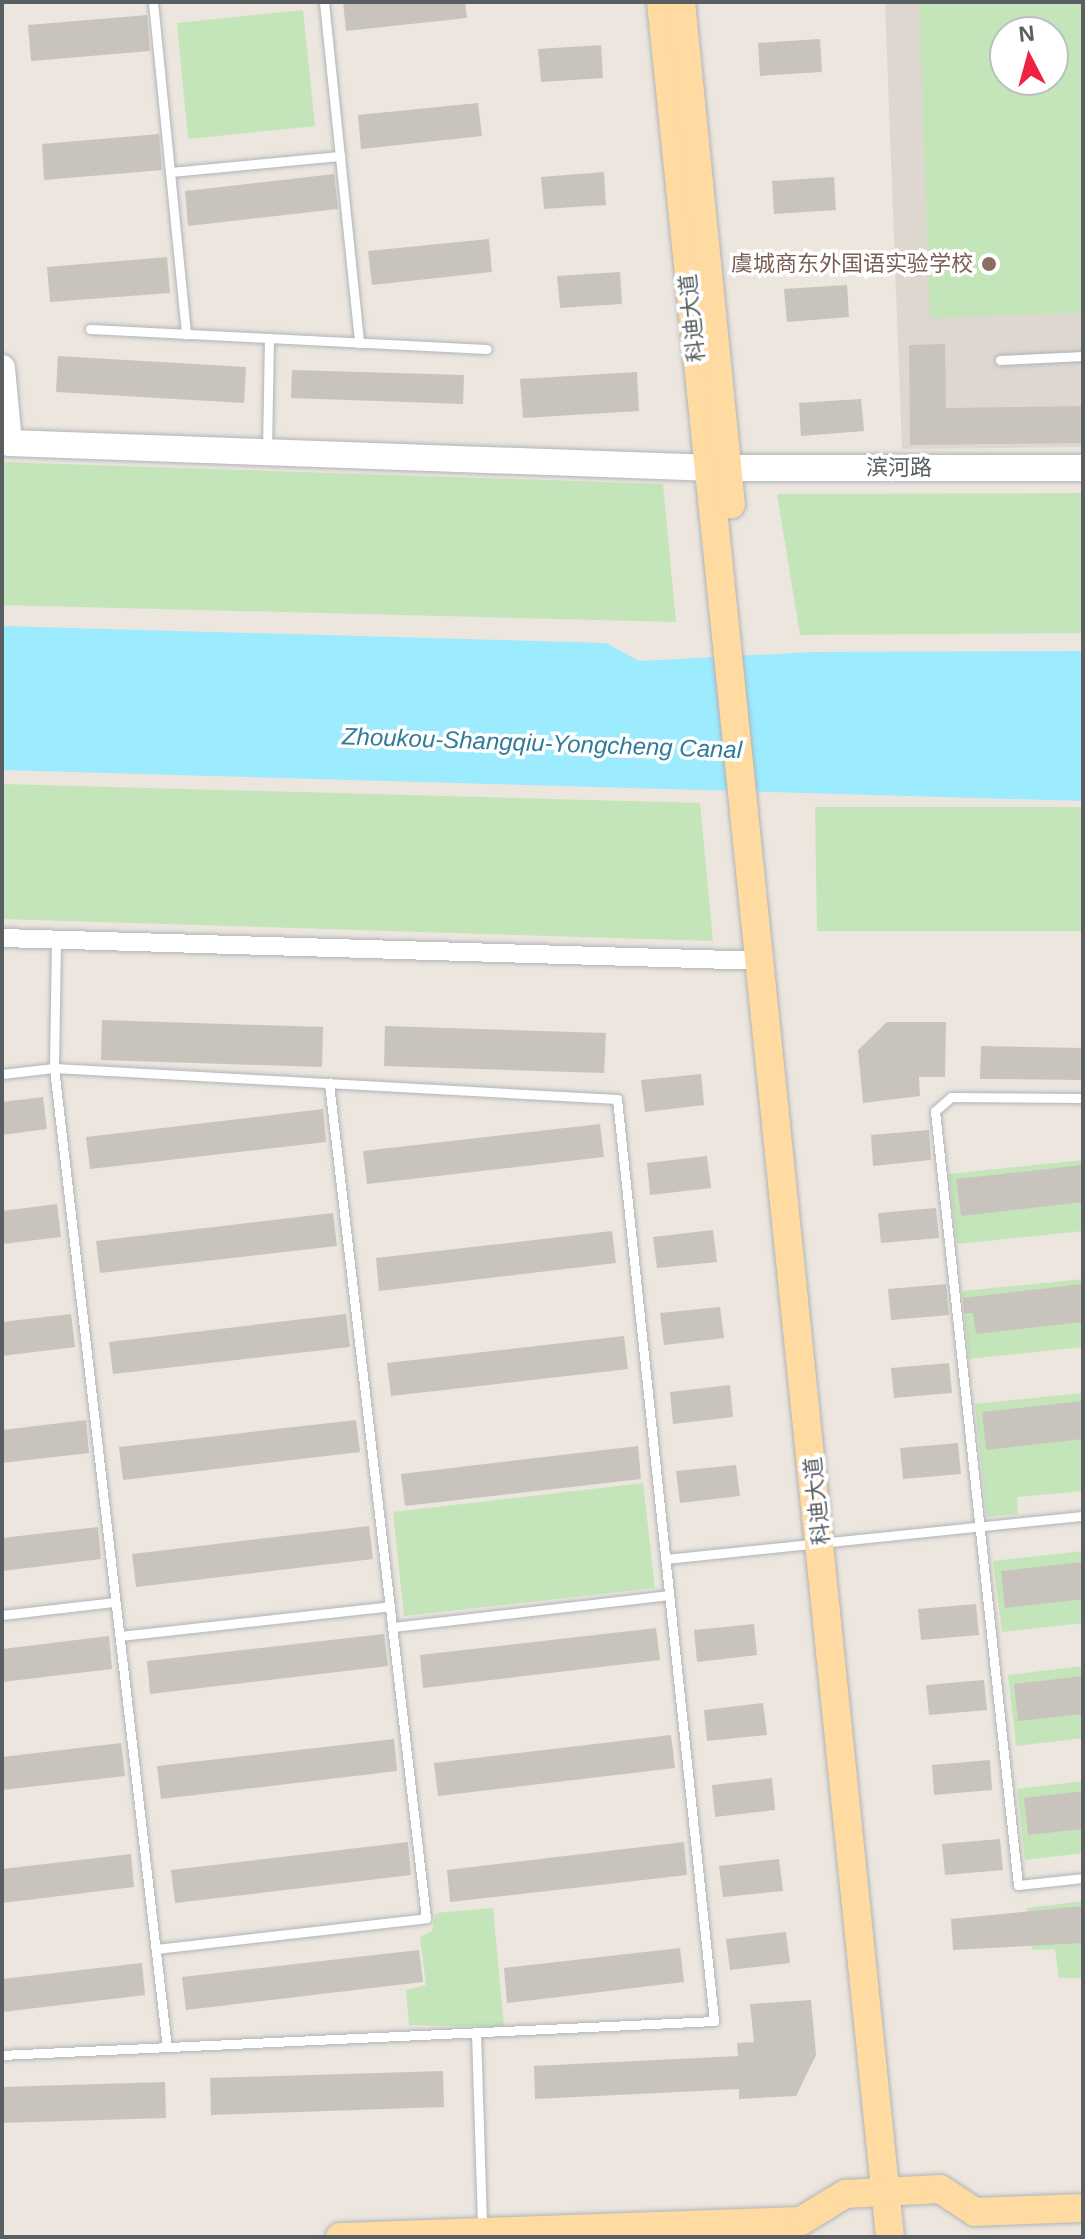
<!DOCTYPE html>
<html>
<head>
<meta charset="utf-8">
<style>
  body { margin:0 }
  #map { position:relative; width:1085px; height:2239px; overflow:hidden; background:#ece6df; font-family:Helvetica,"Noto Sans SC",sans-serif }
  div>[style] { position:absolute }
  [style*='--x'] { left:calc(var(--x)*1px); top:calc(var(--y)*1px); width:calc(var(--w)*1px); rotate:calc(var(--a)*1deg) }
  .education>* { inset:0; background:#ded7d0 }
  .green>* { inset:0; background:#c4e5b9 }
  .water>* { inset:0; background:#9cebff }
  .building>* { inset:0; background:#c9c3be }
  .roads { filter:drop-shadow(0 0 2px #b0b4b8) drop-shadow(0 0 2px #b0b4b8) }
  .lane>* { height:9px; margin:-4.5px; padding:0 4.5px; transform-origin:4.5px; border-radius:4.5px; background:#fff }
  .street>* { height:18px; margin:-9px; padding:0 9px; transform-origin:9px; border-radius:9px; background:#fff }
  .secondary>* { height:26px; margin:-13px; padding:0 13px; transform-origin:13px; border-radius:13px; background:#fff }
  .primary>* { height:28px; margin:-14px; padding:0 14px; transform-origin:14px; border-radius:14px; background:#ffdaa1 }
  .dots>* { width:22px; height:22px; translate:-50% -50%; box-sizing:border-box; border:4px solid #fff; border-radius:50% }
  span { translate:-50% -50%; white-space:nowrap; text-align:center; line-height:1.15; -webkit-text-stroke:7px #fff; paint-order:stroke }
  .education-label { font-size:22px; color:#785e54 }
  .right { translate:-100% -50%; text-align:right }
  .street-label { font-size:22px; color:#585e61 }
  .water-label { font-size:24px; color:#307c99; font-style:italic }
  .frame { position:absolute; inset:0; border:4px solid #585e61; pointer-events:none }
  .north { position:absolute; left:989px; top:16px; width:80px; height:80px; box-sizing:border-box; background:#fff; border:2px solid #bcbfc0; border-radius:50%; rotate:354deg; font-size:22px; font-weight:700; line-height:32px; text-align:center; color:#585e61 }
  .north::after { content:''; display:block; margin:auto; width:28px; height:36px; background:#f02142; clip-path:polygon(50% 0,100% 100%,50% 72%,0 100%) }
</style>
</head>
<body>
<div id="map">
  <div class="education">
    <i style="clip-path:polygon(evenodd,885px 2px,1083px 2px,1083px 447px,902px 449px,885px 2px,1005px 32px,1053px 32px,1053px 80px,1005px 80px,1005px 32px)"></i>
  </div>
  <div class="green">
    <i style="clip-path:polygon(evenodd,919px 2px,1083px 2px,1083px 313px,930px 318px,919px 2px,1005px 32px,1053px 32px,1053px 80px,1005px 80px,1005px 32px)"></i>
    <i style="clip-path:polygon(303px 10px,315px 126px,188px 139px,177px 23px)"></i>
    <i style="clip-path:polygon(2px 462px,663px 484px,676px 622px,2px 605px)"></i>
    <i style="clip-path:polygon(1083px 493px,1083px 633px,800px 635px,777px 494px)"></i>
    <i style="clip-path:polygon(2px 784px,700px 803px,713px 941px,2px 919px)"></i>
    <i style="clip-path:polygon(815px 807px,1083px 807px,1083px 931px,817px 931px)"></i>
    <i style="clip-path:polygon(1083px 1160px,1083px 1231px,957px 1244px,949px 1174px)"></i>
    <i style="clip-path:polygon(1083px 1279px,1083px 1347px,969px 1359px,962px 1291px)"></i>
    <i style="clip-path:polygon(1083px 1393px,1083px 1491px,1017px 1497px,1018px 1514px,987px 1517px,975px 1404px)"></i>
    <i style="clip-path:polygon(643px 1483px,655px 1588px,404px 1616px,393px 1512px)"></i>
    <i style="clip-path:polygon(1083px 1551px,1083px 1623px,1002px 1632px,993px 1561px)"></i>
    <i style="clip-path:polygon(1083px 1666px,1083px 1738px,1016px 1746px,1008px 1675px)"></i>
    <i style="clip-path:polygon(1083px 1781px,1083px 1853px,1025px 1860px,1017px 1789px)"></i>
    <i style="clip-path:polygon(1083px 1901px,1083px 1978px,1059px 1978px,1055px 1949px,1032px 1950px,1027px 1908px)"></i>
    <i style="clip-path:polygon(493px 1908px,504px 2027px,409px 2025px,406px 1990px,426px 1985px,420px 1937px,432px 1931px,436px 1913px)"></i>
  </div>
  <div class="water">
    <i style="clip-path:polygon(2px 626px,606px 643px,639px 661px,813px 652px,1083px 651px,1083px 801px,2px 770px)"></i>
  </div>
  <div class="building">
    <i style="clip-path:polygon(343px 2px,465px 2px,467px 18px,346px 31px)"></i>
    <i style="clip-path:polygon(147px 15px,150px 51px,31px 61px,28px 25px)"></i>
    <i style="clip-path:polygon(820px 39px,822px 72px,760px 76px,758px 43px)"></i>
    <i style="clip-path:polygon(601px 45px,603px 78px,541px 82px,538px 49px)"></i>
    <i style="clip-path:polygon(478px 103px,482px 136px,361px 149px,358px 115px)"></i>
    <i style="clip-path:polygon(159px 134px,162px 170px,44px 180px,42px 144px)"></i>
    <i style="clip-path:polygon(604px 172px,606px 205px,544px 209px,541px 177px)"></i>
    <i style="clip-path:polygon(334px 174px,338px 209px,188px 226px,185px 191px)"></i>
    <i style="clip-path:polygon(834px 177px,836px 210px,774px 214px,772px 181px)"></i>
    <i style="clip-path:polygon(489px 239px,492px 272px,372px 285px,368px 251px)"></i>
    <i style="clip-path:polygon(167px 257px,170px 293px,50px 302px,47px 267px)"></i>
    <i style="clip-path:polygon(620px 272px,622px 304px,560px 308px,557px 276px)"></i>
    <i style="clip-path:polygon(847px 285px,849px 317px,787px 322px,784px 289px)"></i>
    <i style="clip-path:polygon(945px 344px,946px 408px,1083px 406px,1083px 443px,910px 445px,909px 345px)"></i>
    <i style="clip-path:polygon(58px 356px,246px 367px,244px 403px,56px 392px)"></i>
    <i style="clip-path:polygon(292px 370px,464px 375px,463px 404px,291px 398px)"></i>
    <i style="clip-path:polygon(637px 372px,639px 411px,523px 418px,520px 379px)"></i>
    <i style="clip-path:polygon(861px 399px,864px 431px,801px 436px,799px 403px)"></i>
    <i style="clip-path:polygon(102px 1020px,323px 1027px,322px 1067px,101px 1060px)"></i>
    <i style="clip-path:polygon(887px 1022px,946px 1022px,945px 1077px,919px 1077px,920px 1096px,863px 1103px,858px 1050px)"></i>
    <i style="clip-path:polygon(385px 1026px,606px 1033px,604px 1073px,384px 1066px)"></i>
    <i style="clip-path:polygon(981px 1046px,1083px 1048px,1083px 1080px,980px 1079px)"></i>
    <i style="clip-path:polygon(701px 1074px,704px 1105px,645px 1112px,641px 1080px)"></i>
    <i style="clip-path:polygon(43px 1097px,47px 1129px,2px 1135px,2px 1102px)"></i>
    <i style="clip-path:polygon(323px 1109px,326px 1142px,90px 1169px,86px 1137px)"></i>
    <i style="clip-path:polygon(600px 1124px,604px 1157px,367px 1184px,363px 1151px)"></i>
    <i style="clip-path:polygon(929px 1130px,931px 1160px,873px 1166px,871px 1135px)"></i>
    <i style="clip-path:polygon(707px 1156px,711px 1188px,650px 1195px,647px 1163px)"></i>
    <i style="clip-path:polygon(1083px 1165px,1083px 1202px,961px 1216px,956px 1179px)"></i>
    <i style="clip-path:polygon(57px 1204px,61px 1237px,2px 1244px,2px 1211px)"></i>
    <i style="clip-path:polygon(936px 1208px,939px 1238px,881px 1243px,878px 1213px)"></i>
    <i style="clip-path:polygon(333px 1213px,337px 1246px,100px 1273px,96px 1241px)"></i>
    <i style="clip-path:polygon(713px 1230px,717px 1262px,657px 1268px,653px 1237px)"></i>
    <i style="clip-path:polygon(612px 1231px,616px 1263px,379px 1291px,376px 1258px)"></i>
    <i style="clip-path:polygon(946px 1284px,949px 1315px,891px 1320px,888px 1289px)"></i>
    <i style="clip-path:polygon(1083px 1284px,1083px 1322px,976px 1334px,973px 1313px,964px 1313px,963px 1298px)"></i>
    <i style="clip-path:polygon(720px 1307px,724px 1338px,664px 1345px,660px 1313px)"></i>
    <i style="clip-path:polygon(71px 1314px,75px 1347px,2px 1356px,2px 1322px)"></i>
    <i style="clip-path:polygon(346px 1314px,350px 1347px,113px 1374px,109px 1342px)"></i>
    <i style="clip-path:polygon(624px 1336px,628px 1369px,391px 1396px,387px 1363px)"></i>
    <i style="clip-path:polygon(949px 1363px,952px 1393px,894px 1398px,891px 1368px)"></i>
    <i style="clip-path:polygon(730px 1385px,733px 1417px,673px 1424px,670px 1392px)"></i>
    <i style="clip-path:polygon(1083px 1401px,1083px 1439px,986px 1450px,982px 1412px)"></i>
    <i style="clip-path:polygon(86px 1420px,89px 1453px,2px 1463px,2px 1430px)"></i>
    <i style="clip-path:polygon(356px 1420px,360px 1452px,123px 1480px,119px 1447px)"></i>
    <i style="clip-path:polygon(958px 1443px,961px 1474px,903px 1479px,900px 1448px)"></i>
    <i style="clip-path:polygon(638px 1446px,641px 1479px,405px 1506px,401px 1474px)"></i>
    <i style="clip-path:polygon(736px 1465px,740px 1496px,680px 1503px,676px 1471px)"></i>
    <i style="clip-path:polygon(369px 1526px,373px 1559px,136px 1587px,132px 1554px)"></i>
    <i style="clip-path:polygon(98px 1527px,101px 1559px,2px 1571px,2px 1538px)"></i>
    <i style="clip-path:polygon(1083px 1562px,1083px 1599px,1005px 1608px,1001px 1571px)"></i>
    <i style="clip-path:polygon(976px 1604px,979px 1635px,921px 1640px,918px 1609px)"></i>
    <i style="clip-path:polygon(754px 1624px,757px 1655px,697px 1662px,694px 1630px)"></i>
    <i style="clip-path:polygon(656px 1628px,660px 1660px,423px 1688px,420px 1655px)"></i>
    <i style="clip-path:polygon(384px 1634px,388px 1666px,150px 1694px,147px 1661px)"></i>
    <i style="clip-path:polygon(109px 1636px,112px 1669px,2px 1682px,2px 1649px)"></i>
    <i style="clip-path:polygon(1083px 1676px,1083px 1714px,1018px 1721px,1014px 1684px)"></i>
    <i style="clip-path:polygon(984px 1680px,987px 1710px,929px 1715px,926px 1685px)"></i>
    <i style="clip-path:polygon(763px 1703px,767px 1735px,707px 1741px,704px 1710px)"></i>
    <i style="clip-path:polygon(671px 1735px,675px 1768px,438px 1796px,434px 1763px)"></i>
    <i style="clip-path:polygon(394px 1739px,397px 1771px,161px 1799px,157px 1766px)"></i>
    <i style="clip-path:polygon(121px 1743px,125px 1776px,2px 1790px,2px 1757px)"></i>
    <i style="clip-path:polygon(990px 1760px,992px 1790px,934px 1795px,932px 1765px)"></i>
    <i style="clip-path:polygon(772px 1778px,775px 1810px,715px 1817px,712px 1785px)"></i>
    <i style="clip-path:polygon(1083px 1791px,1083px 1829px,1028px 1835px,1024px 1798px)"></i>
    <i style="clip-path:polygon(1000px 1839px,1003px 1870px,945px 1875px,942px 1844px)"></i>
    <i style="clip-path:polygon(408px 1842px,411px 1875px,175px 1903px,171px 1870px)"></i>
    <i style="clip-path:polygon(684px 1842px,687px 1875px,450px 1902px,447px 1870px)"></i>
    <i style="clip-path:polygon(131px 1854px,134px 1887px,2px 1903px,2px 1869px)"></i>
    <i style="clip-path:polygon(779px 1859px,783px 1891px,723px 1897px,719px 1866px)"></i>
    <i style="clip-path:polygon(1083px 1906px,1083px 1943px,953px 1950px,951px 1919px)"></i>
    <i style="clip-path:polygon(786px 1932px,790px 1963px,730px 1970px,726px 1939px)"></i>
    <i style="clip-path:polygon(680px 1948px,684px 1982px,507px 2003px,504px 1968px)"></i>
    <i style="clip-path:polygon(419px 1950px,423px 1982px,186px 2010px,182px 1977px)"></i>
    <i style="clip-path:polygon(142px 1963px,145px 1995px,2px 2012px,2px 1979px)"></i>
    <i style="clip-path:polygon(811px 2000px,816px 2055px,796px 2096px,739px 2099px,739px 2089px,535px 2099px,534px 2066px,738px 2056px,737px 2043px,754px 2042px,750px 2004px)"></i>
    <i style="clip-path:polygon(443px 2071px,444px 2107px,211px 2115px,210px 2078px)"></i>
    <i style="clip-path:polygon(165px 2082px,166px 2118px,2px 2123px,2px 2087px)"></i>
  </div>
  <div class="roads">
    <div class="lane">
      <i style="--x:153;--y:2;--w:334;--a:84.3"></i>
      <i style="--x:324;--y:2;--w:343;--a:84.1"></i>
      <i style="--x:170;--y:172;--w:171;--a:-5.4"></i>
      <i style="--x:90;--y:329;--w:397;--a:2.9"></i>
      <i style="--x:1000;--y:360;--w:83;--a:-2.8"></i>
      <i style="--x:267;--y:451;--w:113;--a:-89"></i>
      <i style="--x:56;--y:939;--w:129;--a:90.9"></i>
      <i style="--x:54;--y:1068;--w:985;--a:83.42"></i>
      <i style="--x:2;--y:1074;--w:52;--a:-6.6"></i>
      <i style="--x:54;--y:1068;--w:564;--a:3.15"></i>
      <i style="--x:617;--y:1099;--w:927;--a:83.99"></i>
      <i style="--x:714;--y:2021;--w:713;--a:177.27"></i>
      <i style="--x:1083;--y:1098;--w:132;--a:-179.6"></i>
      <i style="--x:951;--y:1097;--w:21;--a:139"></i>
      <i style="--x:935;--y:1111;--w:778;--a:83.88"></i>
      <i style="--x:1018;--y:1885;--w:65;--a:-6.1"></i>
      <i style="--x:665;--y:1559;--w:420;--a:-5.9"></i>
      <i style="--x:2;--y:1615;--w:114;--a:-6.6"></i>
      <i style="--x:393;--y:1627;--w:278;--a:-6.6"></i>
      <i style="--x:120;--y:1636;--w:272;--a:-6.3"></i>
      <i style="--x:156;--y:1949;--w:272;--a:-6.5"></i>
      <i style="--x:426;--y:1918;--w:841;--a:-96.63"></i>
      <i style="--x:476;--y:2033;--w:196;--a:88.2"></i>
    </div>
    <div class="street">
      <i style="--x:2;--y:938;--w:760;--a:1.73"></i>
    </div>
    <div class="secondary">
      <i style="--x:2;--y:368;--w:75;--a:84.7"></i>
      <i style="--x:9;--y:443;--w:706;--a:2.03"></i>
      <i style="--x:715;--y:468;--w:368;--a:0"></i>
    </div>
    <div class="primary">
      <i style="--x:661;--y:2;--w:2247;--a:84.15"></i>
      <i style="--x:681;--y:2;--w:505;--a:84.32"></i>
      <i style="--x:340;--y:2237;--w:461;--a:-2"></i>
      <i style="--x:801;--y:2221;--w:52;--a:-31.5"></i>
      <i style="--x:845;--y:2194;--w:95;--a:-3"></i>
      <i style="--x:940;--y:2189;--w:42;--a:33.3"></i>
      <i style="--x:975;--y:2212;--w:108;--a:-2.1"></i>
    </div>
  </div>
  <div class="dots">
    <i style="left:989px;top:264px;background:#8d6e63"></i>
  </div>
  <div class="education-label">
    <span class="right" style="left:973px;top:264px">虞城商东外国语实验学校</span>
  </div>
  <div class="street-label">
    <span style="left:692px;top:318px;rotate:-96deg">科迪大道</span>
    <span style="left:899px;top:468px">滨河路</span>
    <span style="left:817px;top:1501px;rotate:-96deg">科迪大道</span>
  </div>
  <div class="water-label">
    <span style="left:542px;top:743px;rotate:2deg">Zhoukou-Shangqiu-Yongcheng Canal</span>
  </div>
  <div class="frame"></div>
  <div class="north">N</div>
</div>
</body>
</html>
